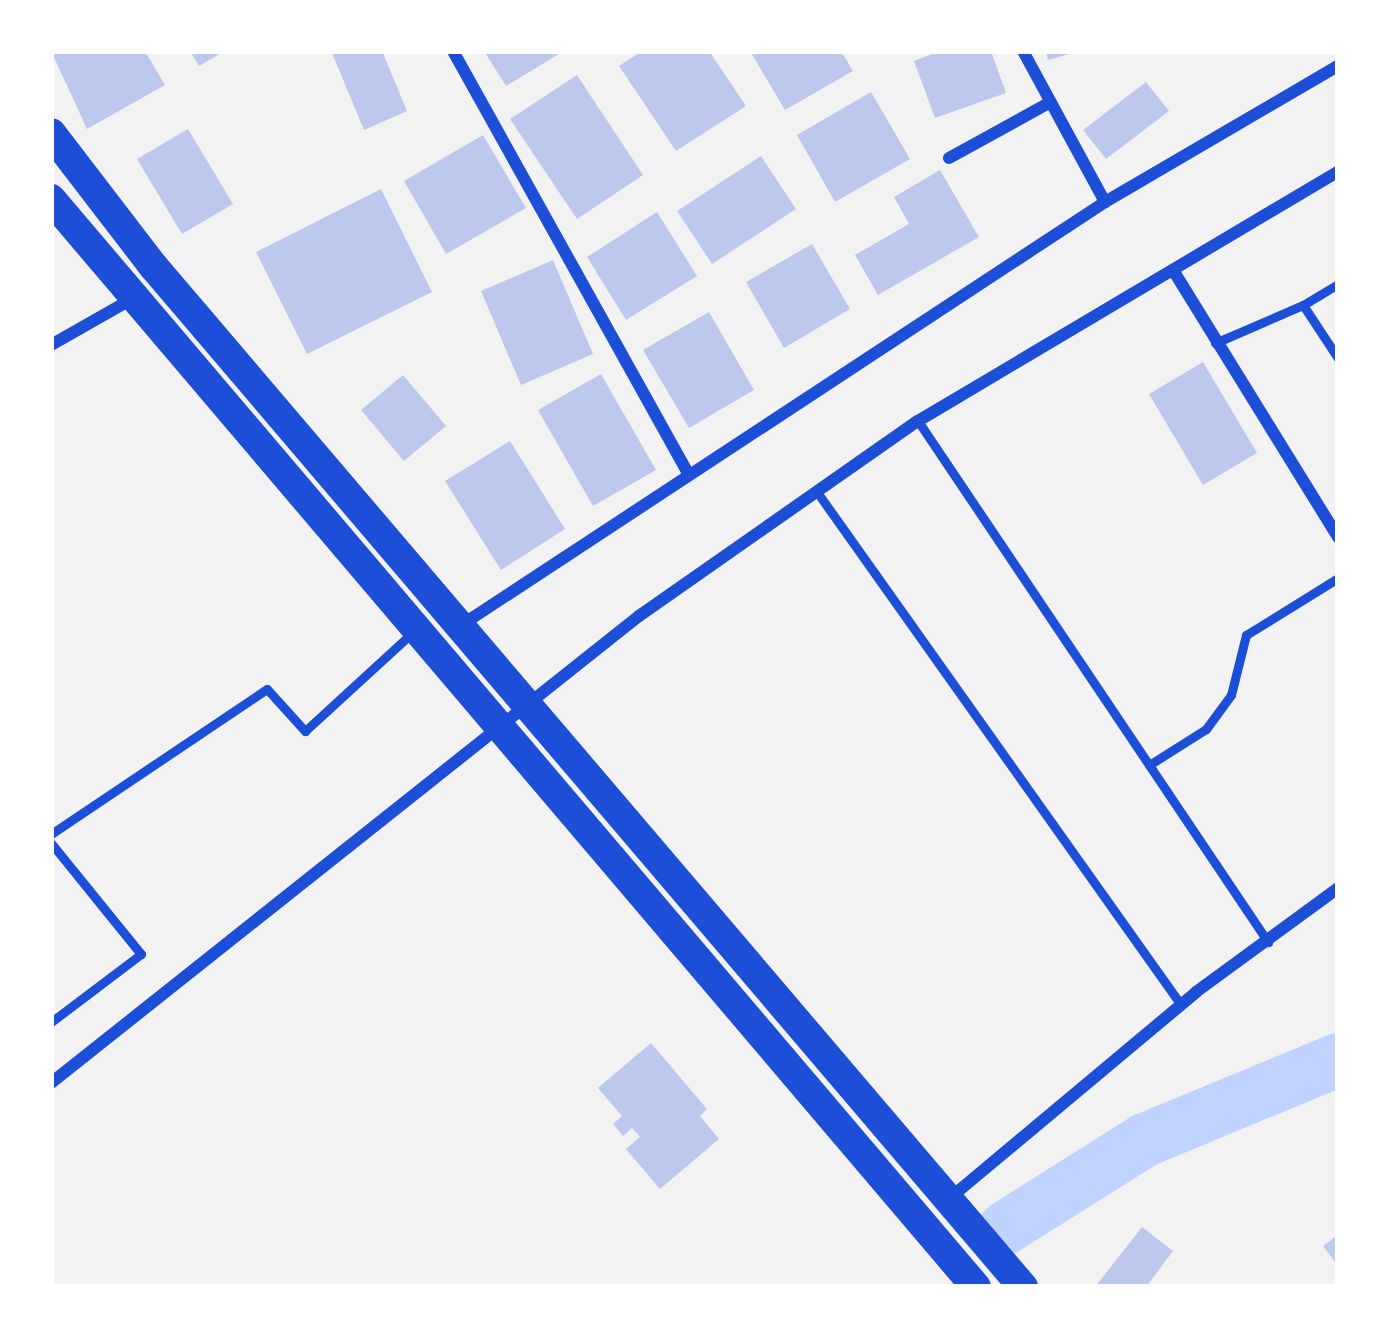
<!DOCTYPE html>
<html>
<head>
<meta charset="utf-8">
<style>
  body { margin:0 }
  #map { position:relative; width:1389px; height:1338px; overflow:hidden; background:#f2f2f2; font-family:Ubuntu,sans-serif }
  div>[style] { position:absolute }
  [style*='--x'] { left:calc(var(--x)*1px); top:calc(var(--y)*1px); width:calc(var(--w)*1px); rotate:calc(var(--a)*1deg) }
  .river>* { height:54px; margin:-27px; padding:0 27px; transform-origin:27px; border-radius:27px; background:#bfd3fe }
  .building>* { inset:0; background:#bdc9ec }
  .service>* { height:9px; margin:-4.5px; padding:0 4.5px; transform-origin:4.5px; border-radius:4.5px; background:#1d4ed8 }
  .minor>* { height:12px; margin:-6px; padding:0 6px; transform-origin:6px; border-radius:6px; background:#1d4ed8 }
  .trunk>* { height:30px; margin:-15px; padding:0 15px; transform-origin:15px; border-radius:15px; background:#1d4ed8 }
  span { translate:-50% -50%; white-space:nowrap; text-align:center; line-height:1.15; -webkit-text-stroke:9px #fff; paint-order:stroke }
  .frame { position:absolute; inset:0; border:54px solid #fff; pointer-events:none }
</style>
</head>
<body>
<div id="map">
  <div class="river">
    <i style="--x:1005;--y:1228;--w:165;--a:-32.2"></i>
    <i style="--x:1145;--y:1140;--w:209;--a:-22.5"></i>
  </div>
  <div class="building">
    <i style="clip-path:polygon(51px 51px,145px 51px,165px 85px,87px 129px)"></i>
    <i style="clip-path:polygon(190px 51px,225px 51px,199px 66px)"></i>
    <i style="clip-path:polygon(382px 51px,407px 111px,364px 130px,332px 53px)"></i>
    <i style="clip-path:polygon(484px 51px,564px 51px,506px 86px)"></i>
    <i style="clip-path:polygon(642px 51px,709px 51px,746px 106px,676px 151px,619px 66px)"></i>
    <i style="clip-path:polygon(750px 51px,841px 51px,853px 71px,785px 110px)"></i>
    <i style="clip-path:polygon(940px 51px,991px 51px,1006px 93px,935px 118px,914px 61px)"></i>
    <i style="clip-path:polygon(1046px 51px,1076px 51px,1076px 52px,1048px 60px)"></i>
    <i style="clip-path:polygon(577px 75px,643px 175px,577px 219px,510px 119px)"></i>
    <i style="clip-path:polygon(1146px 82px,1169px 111px,1106px 159px,1083px 130px)"></i>
    <i style="clip-path:polygon(871px 92px,910px 159px,835px 202px,797px 135px)"></i>
    <i style="clip-path:polygon(188px 129px,233px 204px,182px 234px,137px 159px)"></i>
    <i style="clip-path:polygon(483px 135px,526px 208px,446px 254px,404px 181px)"></i>
    <i style="clip-path:polygon(761px 156px,796px 209px,712px 264px,677px 211px)"></i>
    <i style="clip-path:polygon(940px 170px,979px 237px,878px 295px,855px 255px,909px 224px,894px 197px)"></i>
    <i style="clip-path:polygon(381px 189px,432px 292px,307px 354px,256px 252px)"></i>
    <i style="clip-path:polygon(657px 212px,697px 276px,626px 320px,587px 257px)"></i>
    <i style="clip-path:polygon(812px 244px,850px 309px,784px 348px,746px 282px)"></i>
    <i style="clip-path:polygon(553px 260px,593px 354px,521px 385px,481px 291px)"></i>
    <i style="clip-path:polygon(709px 312px,754px 390px,689px 428px,643px 350px)"></i>
    <i style="clip-path:polygon(1203px 362px,1257px 453px,1203px 485px,1149px 394px)"></i>
    <i style="clip-path:polygon(601px 374px,656px 470px,593px 506px,538px 410px)"></i>
    <i style="clip-path:polygon(403px 375px,446px 426px,404px 461px,361px 410px)"></i>
    <i style="clip-path:polygon(510px 441px,565px 529px,501px 570px,445px 481px)"></i>
    <i style="clip-path:polygon(651px 1043px,707px 1109px,700px 1116px,719px 1139px,660px 1189px,626px 1149px,640px 1137px,632px 1128px,623px 1136px,613px 1124px,622px 1116px,598px 1088px)"></i>
    <i style="clip-path:polygon(1142px 1227px,1173px 1251px,1146px 1287px,1095px 1287px)"></i>
    <i style="clip-path:polygon(1338px 1235px,1338px 1266px,1323px 1246px)"></i>
  </div>
  <div class="service">
    <i style="--x:1338;--y:284;--w:41;--a:149"></i>
    <i style="--x:1303;--y:305;--w:64;--a:56.6"></i>
    <i style="--x:1215;--y:343;--w:96;--a:-23.4"></i>
    <i style="--x:918;--y:421;--w:628;--a:56.11"></i>
    <i style="--x:817;--y:492;--w:629;--a:54.64"></i>
    <i style="--x:1149;--y:765;--w:67;--a:-32.3"></i>
    <i style="--x:1206;--y:729;--w:42;--a:-53.7"></i>
    <i style="--x:1231;--y:695;--w:62;--a:-76"></i>
    <i style="--x:1246;--y:635;--w:108;--a:-31.8"></i>
    <i style="--x:51;--y:834;--w:260;--a:-33.9"></i>
    <i style="--x:267;--y:689;--w:57;--a:47.9"></i>
    <i style="--x:305;--y:731;--w:145;--a:-42.5"></i>
    <i style="--x:51;--y:843;--w:143;--a:51"></i>
    <i style="--x:141;--y:954;--w:113;--a:142.9"></i>
  </div>
  <div class="minor">
    <i style="--x:453;--y:51;--w:481;--a:60.9"></i>
    <i style="--x:1023;--y:51;--w:172;--a:61.5"></i>
    <i style="--x:949;--y:158;--w:116;--a:-28.8"></i>
    <i style="--x:1173;--y:270;--w:314;--a:58.3"></i>
    <i style="--x:51;--y:345;--w:93;--a:-29.6"></i>
    <i style="--x:460;--y:626;--w:772;--a:-33.32"></i>
    <i style="--x:1105;--y:202;--w:270;--a:-30.3"></i>
    <i style="--x:51;--y:1083;--w:751;--a:-38.46"></i>
    <i style="--x:639;--y:616;--w:340;--a:-35"></i>
    <i style="--x:918;--y:421;--w:488;--a:-30.7"></i>
    <i style="--x:950;--y:1198;--w:321;--a:-39.9"></i>
    <i style="--x:1196;--y:992;--w:176;--a:-36.2"></i>
  </div>
  <div class="trunk">
    <i style="--x:51;--y:133;--w:169;--a:52.5"></i>
    <i style="--x:154;--y:267;--w:1340;--a:49.57"></i>
    <i style="--x:51;--y:199;--w:1428;--a:49.63"></i>
  </div>
  <div class="frame"></div>
</div>
</body>
</html>
